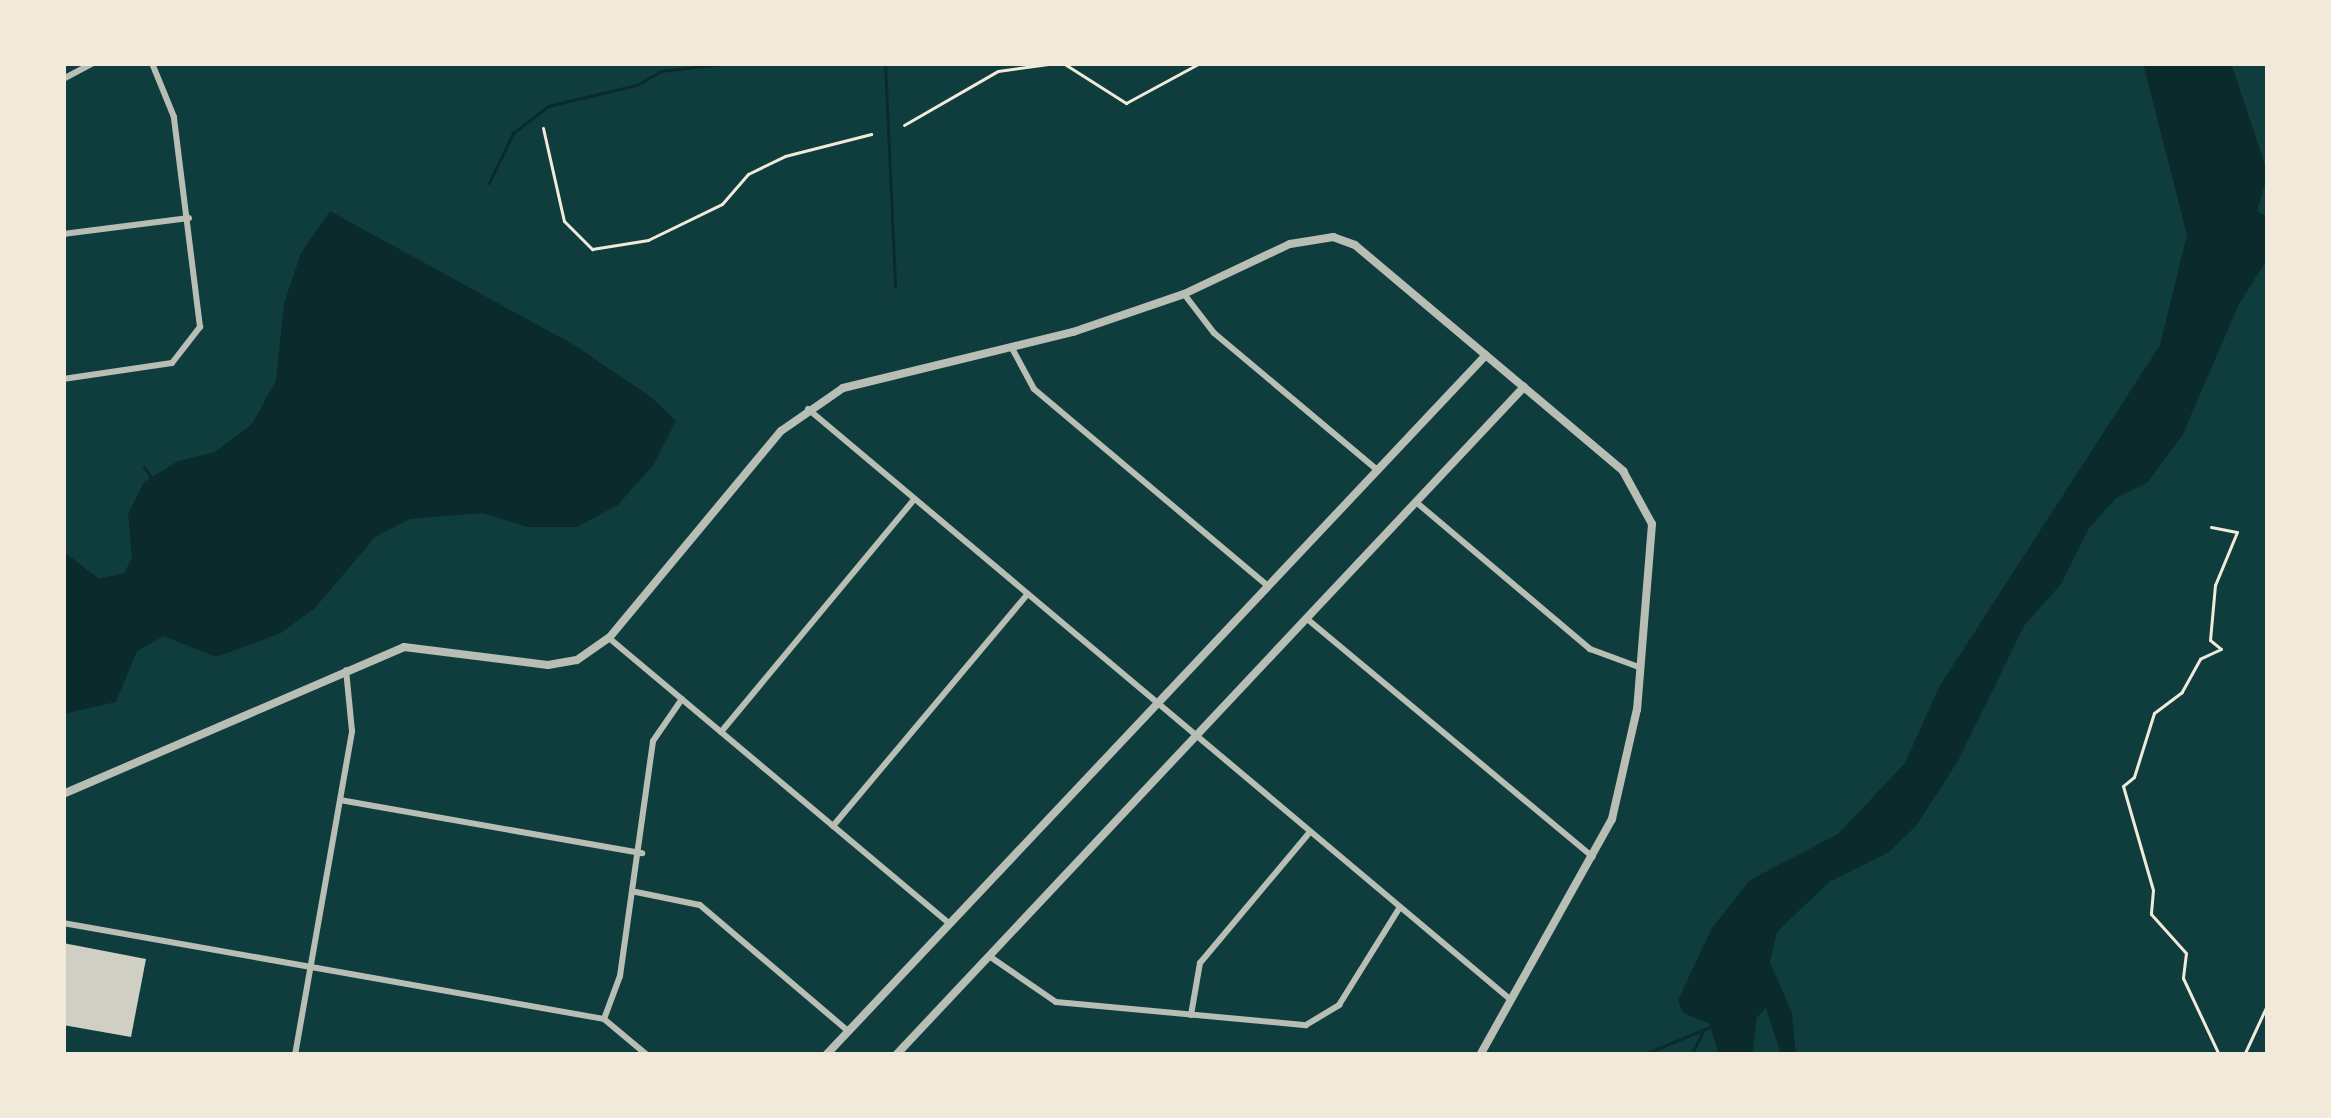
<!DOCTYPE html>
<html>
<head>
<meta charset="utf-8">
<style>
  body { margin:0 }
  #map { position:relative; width:2331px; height:1118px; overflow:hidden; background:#0f3d3e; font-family:"Sofia Sans Condensed",sans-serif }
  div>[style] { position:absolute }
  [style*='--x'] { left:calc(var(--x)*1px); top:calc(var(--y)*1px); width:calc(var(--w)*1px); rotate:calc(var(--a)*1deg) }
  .water>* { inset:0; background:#0a2a2b }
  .stream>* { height:3px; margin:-1.5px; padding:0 1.5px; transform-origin:1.5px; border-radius:1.5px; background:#0a2a2b }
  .building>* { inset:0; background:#cfcfc3 }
  .path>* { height:3px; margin:-1.5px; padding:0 1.5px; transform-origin:1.5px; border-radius:1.5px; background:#f1e9da }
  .minor>* { height:6px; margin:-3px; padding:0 3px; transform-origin:3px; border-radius:3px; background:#b8beb3 }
  .tertiary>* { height:8px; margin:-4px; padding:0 4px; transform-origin:4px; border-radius:4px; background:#b8beb3 }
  span { translate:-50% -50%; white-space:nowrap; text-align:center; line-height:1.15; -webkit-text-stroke:9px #f1e9da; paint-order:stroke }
  .frame { position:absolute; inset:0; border:66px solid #f1e9da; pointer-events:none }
</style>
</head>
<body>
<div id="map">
  <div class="water">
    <i style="clip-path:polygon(2143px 63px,2231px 63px,2268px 174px,2257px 211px,2268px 217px,2268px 258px,2239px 304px,2182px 436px,2147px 483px,2116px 498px,2089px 528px,2061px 584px,2024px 626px,1958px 761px,1916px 826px,1889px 852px,1829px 882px,1777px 932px,1770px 962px,1792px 1013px,1796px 1055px,1781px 1055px,1766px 1008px,1757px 1017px,1752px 1055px,1719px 1055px,1709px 1023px,1683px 1013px,1678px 1000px,1712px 928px,1750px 880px,1838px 834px,1905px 763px,1939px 687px,2160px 345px,2187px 235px)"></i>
    <i style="clip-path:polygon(330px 211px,576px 346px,652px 398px,676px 421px,654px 464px,618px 505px,577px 527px,528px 527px,482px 513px,410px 519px,375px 537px,315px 608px,281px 633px,216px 657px,164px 636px,137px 651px,116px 702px,63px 714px,63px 551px,99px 579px,124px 573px,132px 558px,128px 514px,144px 482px,178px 461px,215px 452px,252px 424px,276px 380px,284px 303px,301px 253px)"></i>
  </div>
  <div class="stream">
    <i style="--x:799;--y:63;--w:29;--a:0"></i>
    <i style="--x:885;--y:63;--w:224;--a:87.4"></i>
    <i style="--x:489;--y:183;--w:55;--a:-64.4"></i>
    <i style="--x:513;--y:133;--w:44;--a:-37.6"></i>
    <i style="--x:548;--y:106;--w:91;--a:-13.3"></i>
    <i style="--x:637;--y:85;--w:28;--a:-30"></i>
    <i style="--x:661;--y:71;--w:68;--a:-6.7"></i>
    <i style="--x:144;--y:467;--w:12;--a:55"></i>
    <i style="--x:1642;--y:1055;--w:76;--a:-22.5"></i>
    <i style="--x:1691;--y:1055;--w:27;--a:-63"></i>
  </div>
  <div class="building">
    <i style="clip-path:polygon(63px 943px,146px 959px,131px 1037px,63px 1025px)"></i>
  </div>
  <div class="path">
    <i style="--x:1063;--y:63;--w:75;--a:32.4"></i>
    <i style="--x:1126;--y:103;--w:84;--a:-28.4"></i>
    <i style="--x:904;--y:125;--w:108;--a:-29.9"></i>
    <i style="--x:998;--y:71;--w:58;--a:-8"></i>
    <i style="--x:543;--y:128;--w:95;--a:77.3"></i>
    <i style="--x:564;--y:221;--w:40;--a:45"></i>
    <i style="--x:592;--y:249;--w:57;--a:-9.1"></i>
    <i style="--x:648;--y:240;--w:82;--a:-25.9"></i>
    <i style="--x:722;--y:204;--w:40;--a:-49"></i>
    <i style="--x:748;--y:174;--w:41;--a:-25.9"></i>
    <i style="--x:785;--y:156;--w:89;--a:-14.3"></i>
    <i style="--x:2211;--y:527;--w:26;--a:11"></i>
    <i style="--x:2237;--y:532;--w:57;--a:112.5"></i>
    <i style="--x:2215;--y:585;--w:55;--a:95.2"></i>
    <i style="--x:2210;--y:640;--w:14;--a:39"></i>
    <i style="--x:2221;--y:649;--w:23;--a:155"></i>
    <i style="--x:2200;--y:659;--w:38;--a:119"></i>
    <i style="--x:2182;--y:692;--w:35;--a:143"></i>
    <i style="--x:2154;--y:713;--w:67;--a:107.4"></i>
    <i style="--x:2134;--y:777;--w:14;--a:141"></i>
    <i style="--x:2123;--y:786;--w:108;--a:73.9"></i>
    <i style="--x:2153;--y:890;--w:24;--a:95"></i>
    <i style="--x:2151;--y:914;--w:52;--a:48.1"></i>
    <i style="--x:2186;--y:953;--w:25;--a:97"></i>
    <i style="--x:2183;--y:978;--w:85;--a:64.9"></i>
    <i style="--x:2244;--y:1055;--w:57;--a:-65.2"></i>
  </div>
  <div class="minor">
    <i style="--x:63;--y:79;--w:34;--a:-28"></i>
    <i style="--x:63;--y:234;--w:127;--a:-7.2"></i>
    <i style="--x:1184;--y:294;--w:49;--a:52.4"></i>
    <i style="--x:1214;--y:333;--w:213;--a:40"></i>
    <i style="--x:1013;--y:350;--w:44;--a:61.7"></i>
    <i style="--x:1034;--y:389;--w:306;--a:40.1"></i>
    <i style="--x:63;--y:379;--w:110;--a:-8.4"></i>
    <i style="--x:172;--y:363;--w:46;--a:-52.1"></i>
    <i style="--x:200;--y:327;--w:212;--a:-97.1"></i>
    <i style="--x:174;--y:117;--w:58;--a:-112.2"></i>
    <i style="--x:808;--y:409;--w:918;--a:40.05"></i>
    <i style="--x:1416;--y:502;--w:228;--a:40.2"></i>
    <i style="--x:1590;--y:649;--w:52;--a:20.2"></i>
    <i style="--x:1306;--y:618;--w:373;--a:39.8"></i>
    <i style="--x:609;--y:638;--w:445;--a:40"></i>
    <i style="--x:721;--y:732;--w:300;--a:-50.3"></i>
    <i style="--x:340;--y:800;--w:307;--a:10"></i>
    <i style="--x:833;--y:826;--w:302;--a:-50"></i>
    <i style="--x:636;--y:892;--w:65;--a:11.5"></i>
    <i style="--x:700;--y:905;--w:194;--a:40.4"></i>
    <i style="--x:63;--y:923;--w:549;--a:10.06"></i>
    <i style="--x:604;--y:1019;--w:56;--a:39.9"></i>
    <i style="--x:989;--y:956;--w:81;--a:34.5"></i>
    <i style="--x:1056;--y:1002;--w:251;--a:5.3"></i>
    <i style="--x:1306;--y:1025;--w:39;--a:-31"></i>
    <i style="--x:1339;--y:1005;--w:115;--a:-58.1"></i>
    <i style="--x:1191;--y:1015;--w:53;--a:-80.2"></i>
    <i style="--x:1200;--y:963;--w:171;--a:-50"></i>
    <i style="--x:604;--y:1019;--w:46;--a:-69.6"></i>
    <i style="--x:620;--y:976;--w:237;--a:-82"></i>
    <i style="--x:653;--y:741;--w:51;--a:-55.4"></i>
    <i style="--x:295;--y:1055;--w:329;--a:-80"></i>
    <i style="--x:352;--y:731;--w:61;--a:-95.6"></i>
  </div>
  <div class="tertiary">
    <i style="--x:63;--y:794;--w:371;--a:-23.3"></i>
    <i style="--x:404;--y:647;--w:145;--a:7.1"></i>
    <i style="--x:548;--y:665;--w:29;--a:-10"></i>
    <i style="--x:577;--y:660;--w:39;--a:-35"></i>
    <i style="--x:609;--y:638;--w:269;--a:-50.3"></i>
    <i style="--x:781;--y:431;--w:75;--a:-34.7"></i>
    <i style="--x:843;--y:388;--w:237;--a:-13.7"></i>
    <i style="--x:1073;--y:332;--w:117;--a:-18.9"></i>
    <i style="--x:1184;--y:294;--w:117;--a:-25.3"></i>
    <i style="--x:1290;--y:244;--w:44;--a:-9.2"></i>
    <i style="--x:1333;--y:237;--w:23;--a:20"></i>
    <i style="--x:1355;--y:245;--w:351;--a:40.1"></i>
    <i style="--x:1623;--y:471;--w:60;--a:61.3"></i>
    <i style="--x:1652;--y:524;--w:186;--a:94.6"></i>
    <i style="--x:1637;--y:709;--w:113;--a:102.8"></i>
    <i style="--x:1612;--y:819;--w:270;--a:119.2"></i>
    <i style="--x:826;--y:1055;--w:962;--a:-46.68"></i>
    <i style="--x:896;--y:1055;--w:917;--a:-46.77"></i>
  </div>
  <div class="frame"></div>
</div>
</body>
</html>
